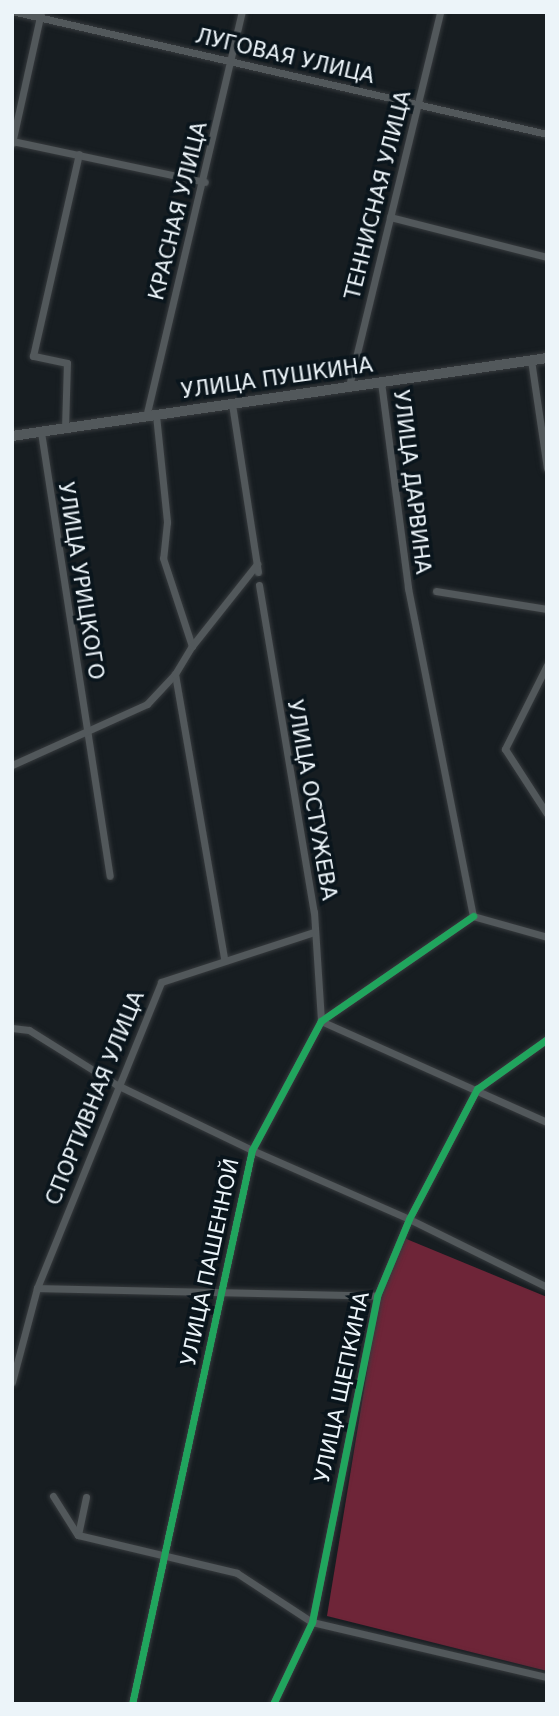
<!DOCTYPE html>
<html>
<head>
<meta charset="utf-8">
<style>
  body { margin:0 }
  #map { position:relative; width:559px; height:1716px; overflow:hidden; background:#171d21; font-family:"DejaVu Sans",sans-serif }
  div>[style] { position:absolute }
  [style*='--x'] { left:calc(var(--x)*1px); top:calc(var(--y)*1px); width:calc(var(--w)*1px); rotate:calc(var(--a)*1deg) }
  .forest>* { inset:0; background:#6e2538 }
  .roads { filter:drop-shadow(0 0 2px #363a3d) drop-shadow(0 0 2px #363a3d) }
  .minor>* { height:7px; margin:-3.5px; padding:0 3.5px; transform-origin:3.5px; border-radius:3.5px; background:#52585b }
  .secondary>* { height:10px; margin:-5px; padding:0 5px; transform-origin:5px; border-radius:5px; background:#52585b }
  .cycleway>* { height:7px; margin:-3.5px; padding:0 3.5px; transform-origin:3.5px; border-radius:3.5px; background:#20a55d }
  span { translate:-50% -50%; white-space:nowrap; text-align:center; line-height:1.15; -webkit-text-stroke:7px #0a151c; paint-order:stroke }
  .street-label { font-size:21px; color:#ecf4f9 }
  .frame { position:absolute; inset:0; border:14px solid #ecf4f9; pointer-events:none }
</style>
</head>
<body>
<div id="map">
  <div class="forest">
    <i style="clip-path:polygon(404px 1238px,547px 1297px,547px 1671px,327px 1616px,378px 1304px)"></i>
  </div>
  <div class="roads">
    <div class="minor">
      <i style="--x:16;--y:12;--w:545;--a:12.94"></i>
      <i style="--x:12;--y:141;--w:197;--a:12"></i>
      <i style="--x:12;--y:143;--w:134;--a:-77.5"></i>
      <i style="--x:390;--y:217;--w:162;--a:14.3"></i>
      <i style="--x:531;--y:360;--w:109;--a:81.6"></i>
      <i style="--x:381;--y:382;--w:208;--a:82.5"></i>
      <i style="--x:408;--y:588;--w:334;--a:78.8"></i>
      <i style="--x:349;--y:386;--w:385;--a:-76.3"></i>
      <i style="--x:232;--y:404;--w:170;--a:81.2"></i>
      <i style="--x:156;--y:415;--w:108;--a:84.1"></i>
      <i style="--x:167;--y:522;--w:36;--a:96"></i>
      <i style="--x:163;--y:558;--w:93;--a:71.8"></i>
      <i style="--x:146;--y:417;--w:416;--a:-76.7"></i>
      <i style="--x:65;--y:429;--w:66;--a:-88.3"></i>
      <i style="--x:67;--y:363;--w:35;--a:-168"></i>
      <i style="--x:33;--y:356;--w:207;--a:-77.2"></i>
      <i style="--x:41;--y:432;--w:449;--a:81.2"></i>
      <i style="--x:259;--y:585;--w:332;--a:80.5"></i>
      <i style="--x:314;--y:912;--w:109;--a:86.3"></i>
      <i style="--x:321;--y:1021;--w:248;--a:24.1"></i>
      <i style="--x:436;--y:591;--w:112;--a:9.2"></i>
      <i style="--x:547;--y:665;--w:94;--a:116.6"></i>
      <i style="--x:505;--y:749;--w:77;--a:57.1"></i>
      <i style="--x:175;--y:674;--w:289;--a:80.2"></i>
      <i style="--x:12;--y:765;--w:148;--a:-24.3"></i>
      <i style="--x:147;--y:704;--w:41;--a:-47"></i>
      <i style="--x:175;--y:674;--w:33;--a:-59"></i>
      <i style="--x:192;--y:646;--w:105;--a:-51.6"></i>
      <i style="--x:473;--y:916;--w:77;--a:15.8"></i>
      <i style="--x:12;--y:1028;--w:17;--a:7"></i>
      <i style="--x:29;--y:1030;--w:104;--a:32"></i>
      <i style="--x:117;--y:1085;--w:150;--a:25.7"></i>
      <i style="--x:252;--y:1150;--w:171;--a:23.7"></i>
      <i style="--x:409;--y:1219;--w:154;--a:26.2"></i>
      <i style="--x:37;--y:1288;--w:340;--a:1.3"></i>
      <i style="--x:12;--y:1382;--w:97;--a:-75.1"></i>
      <i style="--x:37;--y:1288;--w:330;--a:-67.9"></i>
      <i style="--x:161;--y:982;--w:161;--a:-18.1"></i>
      <i style="--x:53;--y:1496;--w:45;--a:57.7"></i>
      <i style="--x:86;--y:1497;--w:39;--a:102"></i>
      <i style="--x:78;--y:1535;--w:163;--a:13.4"></i>
      <i style="--x:237;--y:1573;--w:90;--a:33.2"></i>
      <i style="--x:312;--y:1622;--w:240;--a:13.2"></i>
      <i style="--x:132;--y:1704;--w:567;--a:-77.78"></i>
      <i style="--x:252;--y:1150;--w:146;--a:-61.9"></i>
      <i style="--x:321;--y:1021;--w:185;--a:-34.6"></i>
      <i style="--x:273;--y:1704;--w:91;--a:-64.6"></i>
      <i style="--x:312;--y:1622;--w:332;--a:-78.7"></i>
      <i style="--x:377;--y:1296;--w:83;--a:-67.4"></i>
      <i style="--x:409;--y:1219;--w:147;--a:-62.4"></i>
      <i style="--x:477;--y:1089;--w:86;--a:-35.5"></i>
    </div>
    <div class="secondary">
      <i style="--x:12;--y:436;--w:541;--a:-8.29"></i>
    </div>
  </div>
  <div class="cycleway">
    <i style="--x:132;--y:1704;--w:567;--a:-77.78"></i>
    <i style="--x:252;--y:1150;--w:146;--a:-61.9"></i>
    <i style="--x:321;--y:1021;--w:185;--a:-34.6"></i>
    <i style="--x:273;--y:1704;--w:91;--a:-64.6"></i>
    <i style="--x:312;--y:1622;--w:332;--a:-78.7"></i>
    <i style="--x:377;--y:1296;--w:83;--a:-67.4"></i>
    <i style="--x:409;--y:1219;--w:147;--a:-62.4"></i>
    <i style="--x:477;--y:1089;--w:86;--a:-35.5"></i>
  </div>
  <div class="street-label">
    <span style="left:285px;top:56px;rotate:13deg">ЛУГОВАЯ УЛИЦА</span>
    <span style="left:378px;top:195px;rotate:-76deg">ТЕННИСНАЯ УЛИЦА</span>
    <span style="left:178px;top:211px;rotate:-76deg">КРАСНАЯ УЛИЦА</span>
    <span style="left:277px;top:378px;rotate:-8deg">УЛИЦА ПУШКИНА</span>
    <span style="left:412px;top:482px;rotate:83deg">УЛИЦА ДАРВИНА</span>
    <span style="left:81px;top:581px;rotate:81deg">УЛИЦА УРИЦКОГО</span>
    <span style="left:312px;top:800px;rotate:80deg">УЛИЦА ОСТУЖЕВА</span>
    <span style="left:95px;top:1098px;rotate:-68deg">СПОРТИВНАЯ УЛИЦА</span>
    <span style="left:210px;top:1262px;rotate:-78deg">УЛИЦА ПАШЕННОЙ</span>
    <span style="left:342px;top:1387px;rotate:-78deg">УЛИЦА ЩЕПКИНА</span>
  </div>
  <div class="frame"></div>
</div>
</body>
</html>
